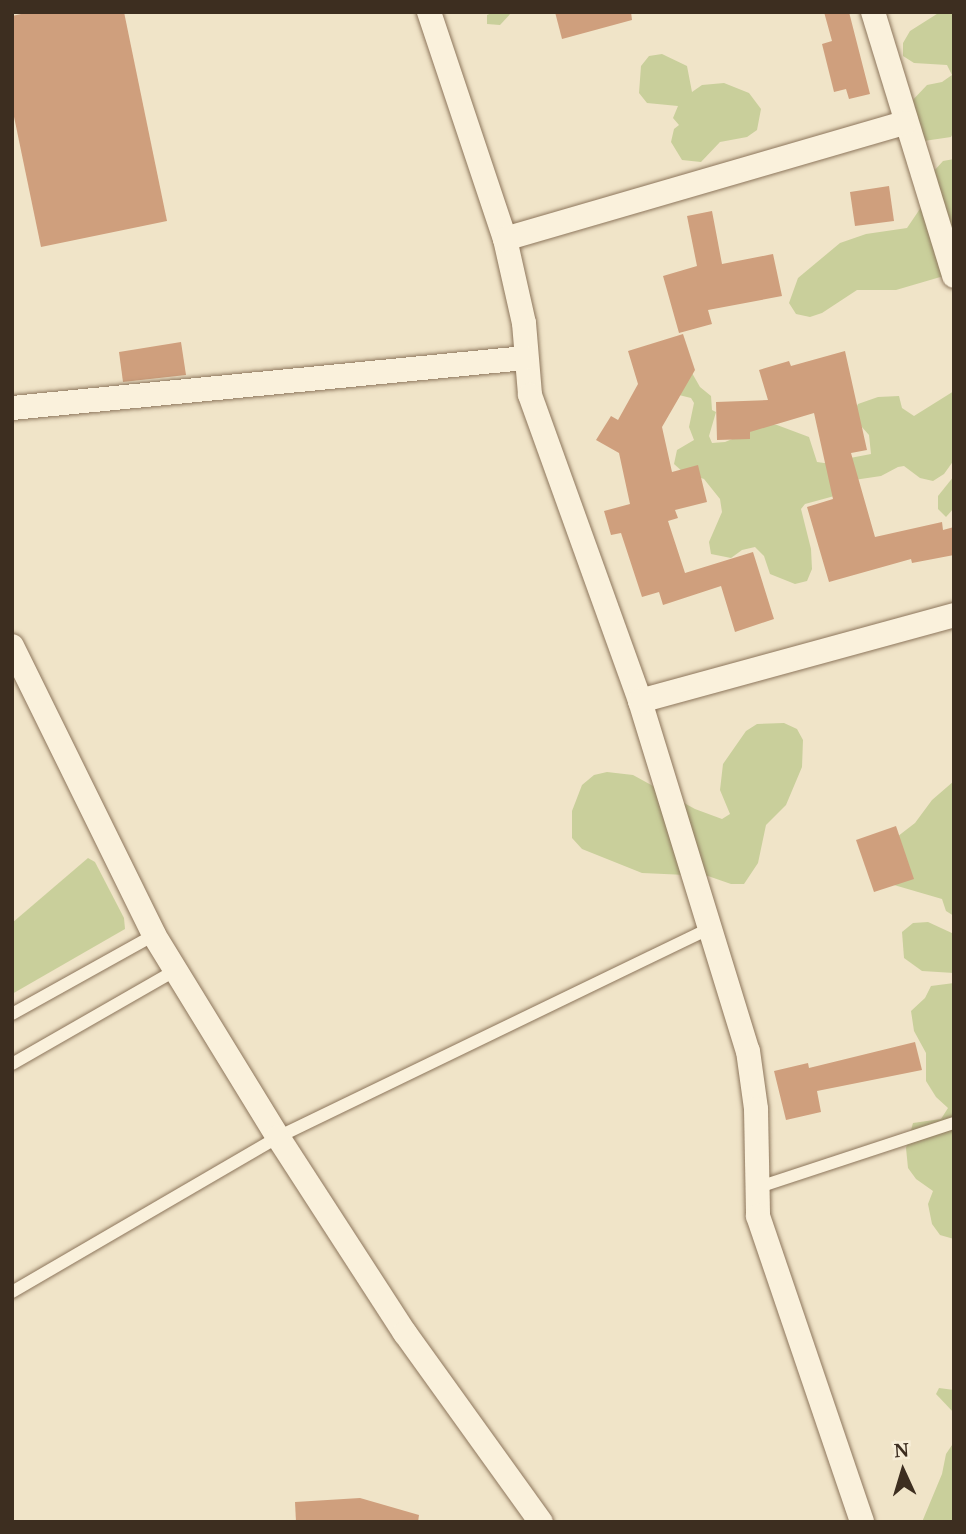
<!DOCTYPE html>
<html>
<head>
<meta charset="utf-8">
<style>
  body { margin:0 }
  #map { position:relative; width:966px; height:1534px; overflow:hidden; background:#f0e4c8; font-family:"Noto Serif",serif }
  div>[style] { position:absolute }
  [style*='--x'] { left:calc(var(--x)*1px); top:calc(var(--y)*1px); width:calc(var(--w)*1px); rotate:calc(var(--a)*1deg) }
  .green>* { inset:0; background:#c9cf9b }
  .building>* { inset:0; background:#cf9f7d }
  .roads { filter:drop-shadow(0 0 2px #8d765c) drop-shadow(0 0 2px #8d765c) }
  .lane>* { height:12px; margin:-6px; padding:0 6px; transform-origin:6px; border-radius:6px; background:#faf1dc }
  .street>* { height:24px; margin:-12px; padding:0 12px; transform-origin:12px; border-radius:12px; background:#faf1dc }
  span { translate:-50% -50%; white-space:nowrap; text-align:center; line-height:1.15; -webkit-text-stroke:6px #f7eed8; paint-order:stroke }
  .frame { position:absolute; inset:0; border:14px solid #3d2e20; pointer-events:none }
  .north { position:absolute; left:868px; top:1436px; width:70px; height:70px; -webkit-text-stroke:5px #f7eed8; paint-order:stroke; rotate:356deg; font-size:19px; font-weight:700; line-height:28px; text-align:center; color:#3d2e20 }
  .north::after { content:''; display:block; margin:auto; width:24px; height:32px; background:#3d2e20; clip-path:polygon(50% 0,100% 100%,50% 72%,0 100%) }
</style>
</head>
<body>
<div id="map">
  <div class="green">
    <i style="clip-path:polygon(494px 12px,512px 12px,500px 25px,487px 24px,487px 15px)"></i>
    <i style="clip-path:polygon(940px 12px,954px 14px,954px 131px,951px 137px,924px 141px,909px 104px,927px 85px,942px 82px,952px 75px,947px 65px,914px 63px,903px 56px,903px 43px,910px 31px)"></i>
    <i style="clip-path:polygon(662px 54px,687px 66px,692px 92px,702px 85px,724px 83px,749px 93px,761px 109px,757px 130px,747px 137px,720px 142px,701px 162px,682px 160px,671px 142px,674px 129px,679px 125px,673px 118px,678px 106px,647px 103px,639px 93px,641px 66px,649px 56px)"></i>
    <i style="clip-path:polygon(954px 159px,954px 273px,896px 290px,857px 290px,822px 313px,810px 317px,796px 314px,789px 303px,798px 278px,840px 243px,866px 234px,907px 228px,928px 197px,934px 171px,943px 161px)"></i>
    <i style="clip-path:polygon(692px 373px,700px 387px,711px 396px,712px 410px,716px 412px,709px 436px,712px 443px,725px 442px,768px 424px,777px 425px,809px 437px,817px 462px,824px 463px,871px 454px,869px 435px,852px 416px,858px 404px,878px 397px,899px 396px,902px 408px,914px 416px,954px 391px,954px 460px,944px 474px,933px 481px,920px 478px,904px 466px,898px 467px,881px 476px,854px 480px,838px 495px,805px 504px,801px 509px,811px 549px,812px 569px,807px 581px,795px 584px,770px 574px,764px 556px,755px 547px,742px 550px,731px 558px,711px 554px,709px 542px,722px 512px,720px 499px,704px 479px,683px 472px,674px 464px,677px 450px,694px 440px,689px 427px,694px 403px,691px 398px,675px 394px)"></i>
    <i style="clip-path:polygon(954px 476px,954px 508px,946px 517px,938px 509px,938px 496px)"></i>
    <i style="clip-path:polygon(784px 723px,797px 729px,803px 740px,802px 767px,786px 805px,766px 825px,758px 863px,744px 884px,731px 884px,708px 876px,642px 873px,582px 849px,572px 838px,572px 811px,582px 785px,594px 775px,607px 772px,633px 775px,695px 809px,722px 819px,730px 814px,720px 790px,723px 764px,746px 731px,757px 724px)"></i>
    <i style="clip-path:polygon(954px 781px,952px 863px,954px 916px,946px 911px,942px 899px,894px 885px,893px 840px,915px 823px,932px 800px)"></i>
    <i style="clip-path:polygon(88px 858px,95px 862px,124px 918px,125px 929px,12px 994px,12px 923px)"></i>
    <i style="clip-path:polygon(928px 922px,954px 934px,954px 973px,922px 971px,904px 958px,902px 932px,913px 923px)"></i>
    <i style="clip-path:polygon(954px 983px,954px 1239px,940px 1235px,932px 1224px,928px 1204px,933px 1191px,916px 1179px,908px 1168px,906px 1148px,913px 1123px,941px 1119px,948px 1108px,936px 1097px,926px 1081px,926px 1053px,914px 1031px,911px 1011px,925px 998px,931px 986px)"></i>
    <i style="clip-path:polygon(939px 1388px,954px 1390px,954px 1413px,936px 1394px)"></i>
    <i style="clip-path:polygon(954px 1442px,954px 1522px,922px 1522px,942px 1474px,946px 1454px)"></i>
  </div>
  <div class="building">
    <i style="clip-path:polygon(30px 12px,124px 12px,167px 221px,41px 247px,12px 107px,12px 16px)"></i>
    <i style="clip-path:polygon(555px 12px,631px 12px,632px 20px,562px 39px)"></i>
    <i style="clip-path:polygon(824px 12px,849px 12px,870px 94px,849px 99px,846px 89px,834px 92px,822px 44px,832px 41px)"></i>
    <i style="clip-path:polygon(889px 186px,894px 221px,855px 226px,850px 192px)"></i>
    <i style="clip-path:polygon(712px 211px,722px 264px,773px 254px,782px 296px,708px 310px,712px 324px,679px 333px,663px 276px,697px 266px,687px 216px)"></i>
    <i style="clip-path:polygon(683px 334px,695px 370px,662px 427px,672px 472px,698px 465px,707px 502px,675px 510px,678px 518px,668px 521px,685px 573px,753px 552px,774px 619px,735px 632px,721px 586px,663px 605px,659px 592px,642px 597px,621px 533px,611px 535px,604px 511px,630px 504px,619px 453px,596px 440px,611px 416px,618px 420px,638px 384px,628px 351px)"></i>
    <i style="clip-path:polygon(181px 342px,186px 375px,123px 382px,119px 352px)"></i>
    <i style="clip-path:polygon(845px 351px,867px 450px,851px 453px,875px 537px,942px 522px,943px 530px,954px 527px,954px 555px,912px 563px,911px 559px,829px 582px,807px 507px,833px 499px,814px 413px,750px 432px,750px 439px,717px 440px,716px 402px,768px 400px,759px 370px,789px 361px,791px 366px)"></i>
    <i style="clip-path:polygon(896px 826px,914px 879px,874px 892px,856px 840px)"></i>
    <i style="clip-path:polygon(915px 1042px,922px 1070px,817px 1091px,821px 1112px,786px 1120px,774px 1071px,808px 1063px,809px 1068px)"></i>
    <i style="clip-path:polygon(360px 1498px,419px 1515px,418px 1522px,296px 1522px,295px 1502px)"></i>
  </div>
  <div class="roads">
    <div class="lane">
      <i style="--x:12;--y:1014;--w:162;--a:-29.1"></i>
      <i style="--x:12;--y:1064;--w:189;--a:-29.8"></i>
      <i style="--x:756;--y:1188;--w:208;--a:-18.2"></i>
      <i style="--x:12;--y:1292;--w:308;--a:-30.2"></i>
      <i style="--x:278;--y:1137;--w:480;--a:-25.8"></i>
    </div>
    <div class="street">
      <i style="--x:429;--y:12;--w:239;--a:71.5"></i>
      <i style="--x:505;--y:239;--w:86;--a:77.3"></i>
      <i style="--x:524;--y:323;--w:72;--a:85.2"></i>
      <i style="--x:530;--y:395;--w:325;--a:70.2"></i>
      <i style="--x:640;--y:701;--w:366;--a:72.9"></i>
      <i style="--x:748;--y:1051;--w:59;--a:82.1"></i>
      <i style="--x:756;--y:1109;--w:107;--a:88.9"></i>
      <i style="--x:758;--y:1216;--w:323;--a:71.2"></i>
      <i style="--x:873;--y:12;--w:276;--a:72.9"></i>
      <i style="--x:505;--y:239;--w:416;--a:-16.2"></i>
      <i style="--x:12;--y:408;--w:515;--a:-5.57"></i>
      <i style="--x:12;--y:646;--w:322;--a:63.8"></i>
      <i style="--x:154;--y:935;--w:237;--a:58.5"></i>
      <i style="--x:278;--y:1137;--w:234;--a:57.1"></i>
      <i style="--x:405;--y:1333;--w:233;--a:54.3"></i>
      <i style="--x:640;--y:701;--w:326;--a:-15.3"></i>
    </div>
  </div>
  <div class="frame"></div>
  <div class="north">N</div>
</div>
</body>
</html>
